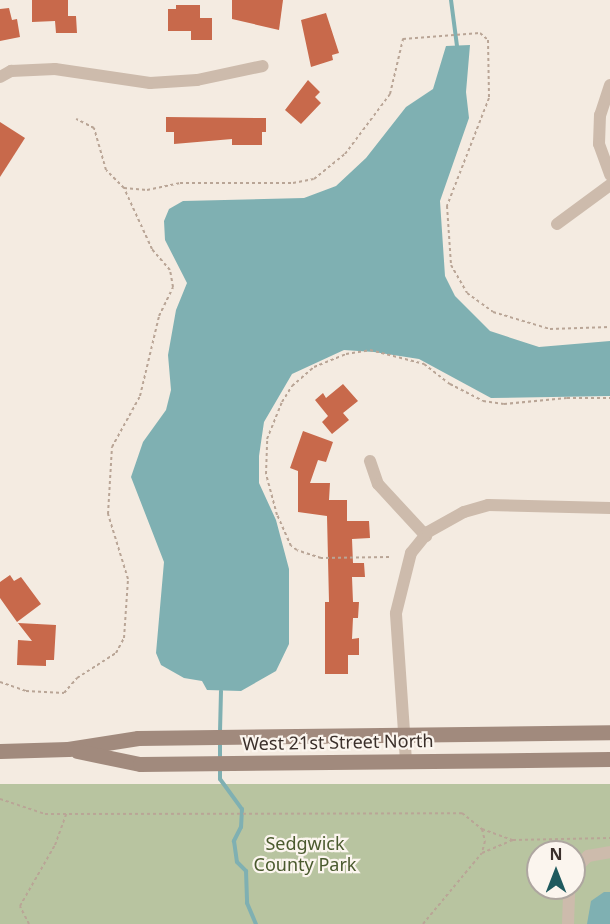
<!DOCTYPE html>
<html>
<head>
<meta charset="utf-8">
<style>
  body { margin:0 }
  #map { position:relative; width:610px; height:924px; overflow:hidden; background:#f4ebe1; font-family:"Noto Sans",sans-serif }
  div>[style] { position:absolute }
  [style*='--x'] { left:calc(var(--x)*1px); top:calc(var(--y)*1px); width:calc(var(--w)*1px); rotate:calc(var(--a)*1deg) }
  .green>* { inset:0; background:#b8c4a0 }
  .water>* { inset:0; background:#7fb0b2 }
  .stream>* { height:4px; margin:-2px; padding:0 2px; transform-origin:2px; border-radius:2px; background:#7fb0b2 }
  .building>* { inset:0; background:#c8694b }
  .path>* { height:2px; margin-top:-1px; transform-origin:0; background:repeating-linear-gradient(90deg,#b9a596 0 3px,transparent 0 6px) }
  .street>* { height:12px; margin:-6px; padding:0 6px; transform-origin:6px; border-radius:6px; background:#cdbbac }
  .secondary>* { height:15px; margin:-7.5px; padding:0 7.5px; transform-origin:7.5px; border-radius:7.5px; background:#a18a7d }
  span { translate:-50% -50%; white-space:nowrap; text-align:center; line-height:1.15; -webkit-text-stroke:4.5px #fbf5ee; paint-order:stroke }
  .street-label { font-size:18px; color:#3b302b }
  .park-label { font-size:18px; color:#4a5a2e }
  .north { position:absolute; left:526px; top:840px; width:60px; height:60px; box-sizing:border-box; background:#fbf5ee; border:2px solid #aea6a0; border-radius:50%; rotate:0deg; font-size:16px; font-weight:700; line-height:24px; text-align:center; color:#3b302b }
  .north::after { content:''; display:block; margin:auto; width:21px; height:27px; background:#1f5a5e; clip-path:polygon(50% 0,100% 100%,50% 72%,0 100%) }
</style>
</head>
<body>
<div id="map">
  <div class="green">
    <i style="clip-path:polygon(evenodd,0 784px,610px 784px,610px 924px,0 924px,0 784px,538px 852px,574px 852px,574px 888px,538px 888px,538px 852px)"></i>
  </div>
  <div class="water">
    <i style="clip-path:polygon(470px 45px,466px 92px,469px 118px,440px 201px,445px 276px,455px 296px,490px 331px,539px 347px,610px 341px,610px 396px,491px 398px,419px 359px,374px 352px,344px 350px,292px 374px,264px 422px,259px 456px,259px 483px,276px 520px,289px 569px,289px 644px,276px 671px,241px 691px,207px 690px,202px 681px,184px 678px,161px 665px,156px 653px,164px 562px,131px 477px,143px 442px,166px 410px,171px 390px,168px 355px,176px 310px,187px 283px,165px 240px,164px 221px,169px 209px,183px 201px,304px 198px,336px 186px,366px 158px,406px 107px,433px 89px,446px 46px)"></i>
    <i style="clip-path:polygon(604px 892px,610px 892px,610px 924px,587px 924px,591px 901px)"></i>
  </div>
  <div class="stream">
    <i style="--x:451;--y:0;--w:46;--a:82.6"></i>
    <i style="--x:220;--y:732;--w:41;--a:-88.6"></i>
    <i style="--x:220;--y:759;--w:20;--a:-90"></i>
    <i style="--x:220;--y:766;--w:13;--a:90"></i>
    <i style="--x:220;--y:779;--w:37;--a:54"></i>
    <i style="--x:242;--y:809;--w:18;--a:93"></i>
    <i style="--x:241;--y:827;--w:16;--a:117"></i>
    <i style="--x:234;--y:841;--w:21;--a:82"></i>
    <i style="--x:237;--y:862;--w:13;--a:45"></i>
    <i style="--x:246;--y:871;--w:32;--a:88"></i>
    <i style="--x:247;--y:903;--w:23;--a:67"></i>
  </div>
  <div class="building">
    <i style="clip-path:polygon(32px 0,68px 0,68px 16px,76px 16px,77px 33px,56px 33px,55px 21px,32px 22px)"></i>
    <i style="clip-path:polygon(232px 0,283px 0,279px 30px,232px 19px)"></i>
    <i style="clip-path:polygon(176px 5px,200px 5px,200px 18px,212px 18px,212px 40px,191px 40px,191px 31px,168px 31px,168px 9px,176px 9px)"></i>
    <i style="clip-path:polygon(9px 8px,12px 20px,17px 19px,20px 37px,0 41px,0 9px)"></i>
    <i style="clip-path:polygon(326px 13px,339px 53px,332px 55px,333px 60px,311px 67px,301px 20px)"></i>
    <i style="clip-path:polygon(308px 80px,320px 92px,315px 97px,321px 103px,301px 124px,285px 110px)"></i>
    <i style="clip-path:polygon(166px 117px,266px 118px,266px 132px,262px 132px,262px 145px,232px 145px,232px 139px,174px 144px,174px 132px,166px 132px)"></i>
    <i style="clip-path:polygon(0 122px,25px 138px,0 177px)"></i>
    <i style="clip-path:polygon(343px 384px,358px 401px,343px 413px,349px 420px,332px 434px,322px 422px,328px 416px,315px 400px,323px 393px,326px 398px)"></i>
    <i style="clip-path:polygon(303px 431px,333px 442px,326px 462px,318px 460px,310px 483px,330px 483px,329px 500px,347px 500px,347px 521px,369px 521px,370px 538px,352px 539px,353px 563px,364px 563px,365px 577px,352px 577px,353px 602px,359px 602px,358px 618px,353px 618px,352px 639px,359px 638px,359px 655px,348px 655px,348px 674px,325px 674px,325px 602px,329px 602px,327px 516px,298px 512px,298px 471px,290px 468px)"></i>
    <i style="clip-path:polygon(10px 575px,14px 581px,21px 577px,41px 604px,17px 622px,0 598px,0 582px)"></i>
    <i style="clip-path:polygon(18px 623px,56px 625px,54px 660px,46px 660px,46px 666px,17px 665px,18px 640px,32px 641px)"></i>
  </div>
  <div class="path">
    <i style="--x:124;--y:188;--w:23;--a:5"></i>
    <i style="--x:147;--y:190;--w:34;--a:-12"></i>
    <i style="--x:180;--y:183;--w:113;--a:0"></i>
    <i style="--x:293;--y:183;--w:21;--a:-11"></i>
    <i style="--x:314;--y:179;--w:40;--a:-39"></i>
    <i style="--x:345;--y:154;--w:75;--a:-53.1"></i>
    <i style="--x:390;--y:94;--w:57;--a:-76.7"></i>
    <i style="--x:403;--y:39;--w:77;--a:-4.5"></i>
    <i style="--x:480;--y:33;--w:11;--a:41"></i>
    <i style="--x:488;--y:40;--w:58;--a:89"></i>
    <i style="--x:489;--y:98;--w:116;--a:111.3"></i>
    <i style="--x:447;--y:206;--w:59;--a:86.1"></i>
    <i style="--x:451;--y:265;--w:32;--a:60"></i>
    <i style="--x:467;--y:293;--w:32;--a:36"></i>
    <i style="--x:493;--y:312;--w:59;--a:16.6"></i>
    <i style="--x:550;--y:329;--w:60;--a:-1.9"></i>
    <i style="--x:389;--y:557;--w:68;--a:179.2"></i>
    <i style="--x:321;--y:558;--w:25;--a:-162"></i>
    <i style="--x:297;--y:550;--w:7;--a:-146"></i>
    <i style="--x:291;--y:546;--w:34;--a:-114"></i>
    <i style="--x:277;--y:515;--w:42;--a:-105"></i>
    <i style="--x:266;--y:474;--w:35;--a:-88"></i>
    <i style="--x:267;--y:439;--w:40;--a:-68"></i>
    <i style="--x:282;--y:402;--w:19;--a:-58"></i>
    <i style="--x:292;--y:386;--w:29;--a:-41"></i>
    <i style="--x:314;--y:367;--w:35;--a:-22"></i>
    <i style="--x:346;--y:354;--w:24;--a:-9"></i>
    <i style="--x:370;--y:350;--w:56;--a:14.5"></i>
    <i style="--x:424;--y:364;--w:33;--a:38"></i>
    <i style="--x:450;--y:384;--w:37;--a:27"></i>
    <i style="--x:483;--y:401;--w:21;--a:8"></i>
    <i style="--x:504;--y:404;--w:63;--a:-5.4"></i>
    <i style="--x:567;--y:398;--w:43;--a:0"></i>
    <i style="--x:0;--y:682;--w:28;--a:19"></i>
    <i style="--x:26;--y:691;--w:38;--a:3"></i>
    <i style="--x:64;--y:693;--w:20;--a:-49"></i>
    <i style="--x:77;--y:678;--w:46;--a:-32.7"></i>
    <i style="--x:116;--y:653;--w:17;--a:-62"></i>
    <i style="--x:124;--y:638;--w:59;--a:-86.1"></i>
    <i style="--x:128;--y:579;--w:68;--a:-107.1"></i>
    <i style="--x:108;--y:514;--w:67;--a:-86.6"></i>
    <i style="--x:112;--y:447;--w:58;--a:-61.2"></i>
    <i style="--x:140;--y:396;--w:82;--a:-76.6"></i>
    <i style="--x:159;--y:316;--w:32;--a:-64"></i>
    <i style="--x:173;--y:287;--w:17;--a:-100"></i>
    <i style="--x:170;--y:270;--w:28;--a:-131"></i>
    <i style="--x:152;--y:249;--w:67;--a:-114.7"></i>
    <i style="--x:124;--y:188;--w:25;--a:-135"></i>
    <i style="--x:106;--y:170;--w:44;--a:-105.9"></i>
    <i style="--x:94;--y:128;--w:20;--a:-153"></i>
    <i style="--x:0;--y:799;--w:47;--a:18.4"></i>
    <i style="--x:45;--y:814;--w:417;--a:-0.1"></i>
    <i style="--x:462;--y:813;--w:26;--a:39"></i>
    <i style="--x:482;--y:829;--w:33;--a:20"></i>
    <i style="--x:482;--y:829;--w:12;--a:76"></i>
    <i style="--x:485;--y:841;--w:11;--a:105"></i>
    <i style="--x:29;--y:924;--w:20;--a:-117"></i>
    <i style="--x:20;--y:906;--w:70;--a:-60.2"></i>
    <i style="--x:55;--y:845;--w:33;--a:-70"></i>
    <i style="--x:423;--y:924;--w:92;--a:-50.3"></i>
    <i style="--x:482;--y:853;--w:34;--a:-23"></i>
    <i style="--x:513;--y:840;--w:97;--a:-1.2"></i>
  </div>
  <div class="street">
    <i style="--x:0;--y:77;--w:13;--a:-29"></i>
    <i style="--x:11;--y:71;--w:44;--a:-2.6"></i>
    <i style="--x:55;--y:69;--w:96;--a:8.4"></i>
    <i style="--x:150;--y:83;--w:47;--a:-3.7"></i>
    <i style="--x:197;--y:80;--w:67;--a:-12"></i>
    <i style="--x:610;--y:85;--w:32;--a:108"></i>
    <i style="--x:600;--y:115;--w:29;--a:92"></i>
    <i style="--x:599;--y:144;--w:33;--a:70"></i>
    <i style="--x:557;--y:224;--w:66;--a:-36.3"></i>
    <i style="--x:370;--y:461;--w:24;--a:71"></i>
    <i style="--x:378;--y:484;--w:71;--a:47.3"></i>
    <i style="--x:406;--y:761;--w:148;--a:-93.9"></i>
    <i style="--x:396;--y:613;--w:62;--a:-76"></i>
    <i style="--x:411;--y:553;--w:27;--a:-51"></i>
    <i style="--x:428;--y:532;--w:41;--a:-29.1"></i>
    <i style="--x:464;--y:512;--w:25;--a:-16"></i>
    <i style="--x:488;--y:505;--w:122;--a:1.4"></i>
    <i style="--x:574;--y:870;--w:20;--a:-45"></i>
    <i style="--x:588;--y:856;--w:22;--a:-10"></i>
    <i style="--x:568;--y:924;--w:36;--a:-88"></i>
  </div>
  <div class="secondary">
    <i style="--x:0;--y:751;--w:68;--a:-1.7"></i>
    <i style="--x:68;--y:749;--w:71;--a:-8.9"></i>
    <i style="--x:138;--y:738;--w:472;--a:-0.7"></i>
    <i style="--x:77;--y:751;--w:64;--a:11.7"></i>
    <i style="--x:140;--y:764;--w:470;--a:-0.6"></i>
  </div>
  <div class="street-label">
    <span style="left:338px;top:742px;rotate:-1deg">West 21st Street North</span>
  </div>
  <div class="park-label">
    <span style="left:305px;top:854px">Sedgwick<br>County Park</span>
  </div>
  <div class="north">N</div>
</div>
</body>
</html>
